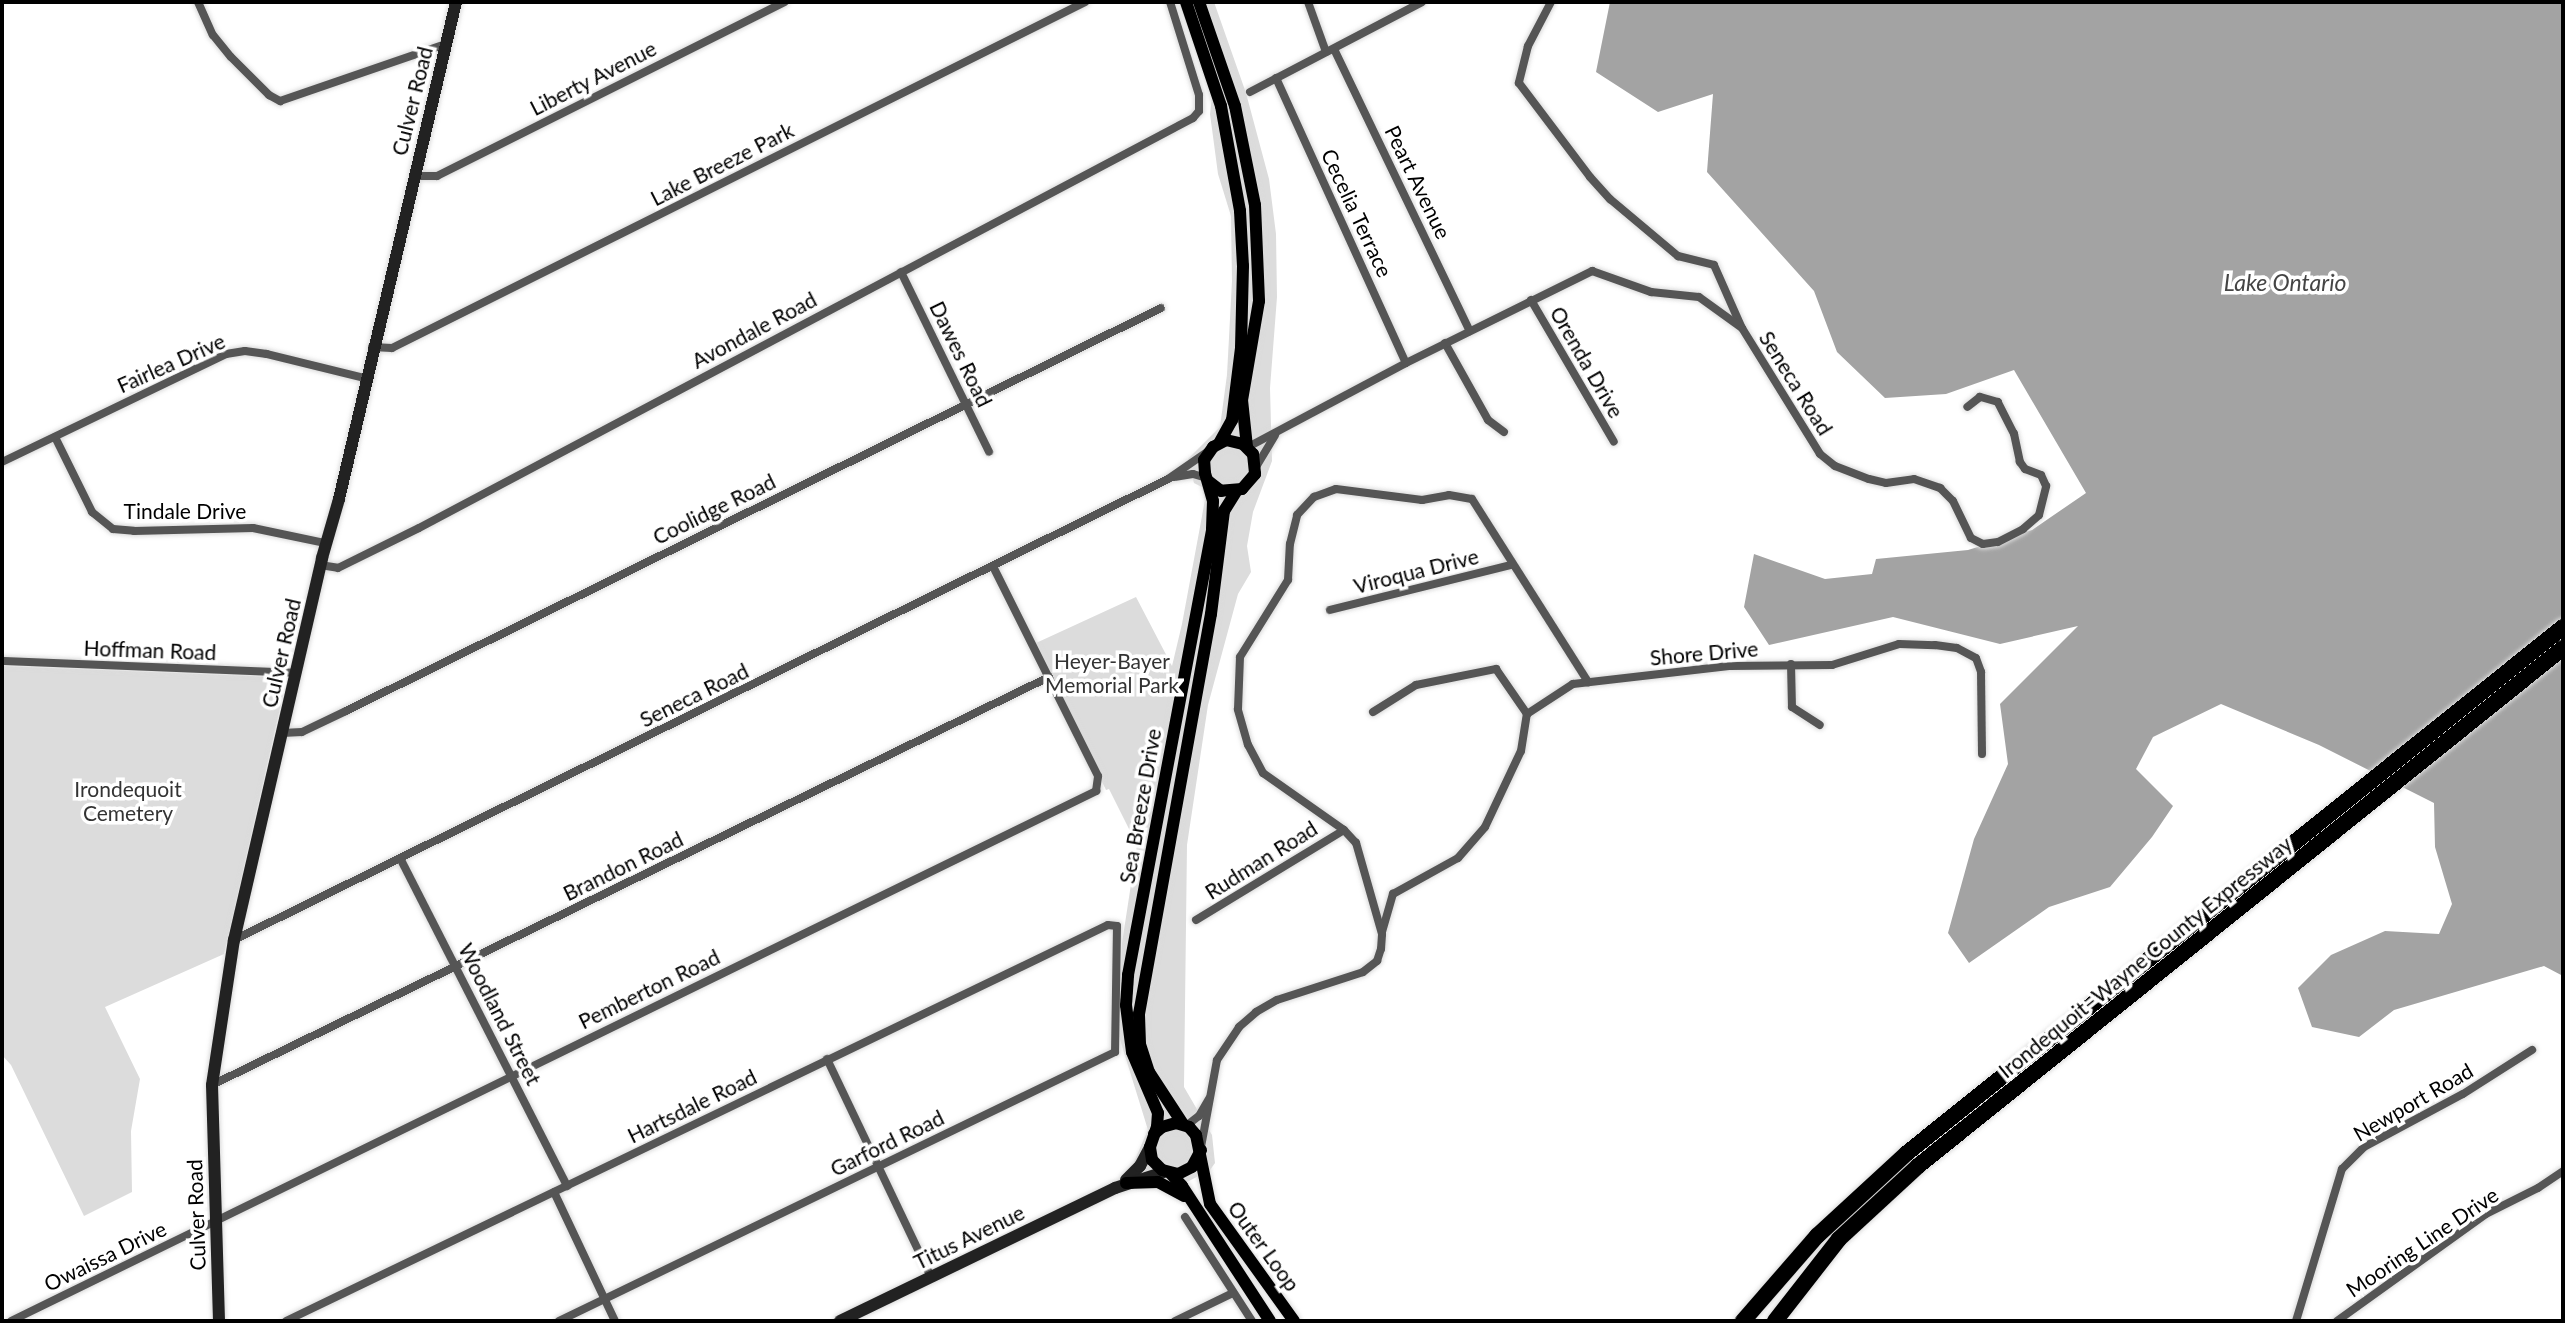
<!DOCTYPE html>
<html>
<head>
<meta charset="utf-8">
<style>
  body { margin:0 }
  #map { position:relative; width:2565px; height:1323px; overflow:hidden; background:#fff; font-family:Lato,sans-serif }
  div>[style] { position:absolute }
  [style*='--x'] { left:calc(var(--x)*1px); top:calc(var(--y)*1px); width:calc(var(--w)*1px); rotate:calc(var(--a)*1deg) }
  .green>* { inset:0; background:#dcdcdc }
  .water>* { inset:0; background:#a3a3a3 }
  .roads { filter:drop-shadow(0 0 2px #dbdbdb) drop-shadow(0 0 2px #dbdbdb) }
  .minor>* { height:8px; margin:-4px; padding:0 4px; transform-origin:4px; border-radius:4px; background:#555 }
  .secondary>* { height:12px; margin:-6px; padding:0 6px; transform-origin:6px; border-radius:6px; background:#222 }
  .primary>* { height:12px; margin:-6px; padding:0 6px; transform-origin:6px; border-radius:6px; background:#000 }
  .motorway>* { height:16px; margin:-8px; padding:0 8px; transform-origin:8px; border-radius:8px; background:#000 }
  span { translate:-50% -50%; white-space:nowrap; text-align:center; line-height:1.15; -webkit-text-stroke:7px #fff; paint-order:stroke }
  .street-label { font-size:21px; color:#000 }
  .park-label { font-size:21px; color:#333 }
  .water-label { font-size:23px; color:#444; font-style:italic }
  .frame { position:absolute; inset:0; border:4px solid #000; pointer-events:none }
</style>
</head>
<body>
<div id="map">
  <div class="green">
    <i style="clip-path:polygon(1179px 2px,1214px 2px,1246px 93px,1269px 179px,1276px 234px,1277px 297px,1270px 388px,1272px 461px,1253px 512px,1247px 546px,1251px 572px,1238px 594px,1208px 705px,1187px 845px,1184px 1087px,1212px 1135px,1215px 1163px,1210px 1170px,1187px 1182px,1153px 1185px,1134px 1162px,1148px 1130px,1119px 1036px,1122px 943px,1137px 845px,1109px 789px,1106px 790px,1036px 643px,1136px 597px,1172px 666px,1182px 624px,1205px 500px,1202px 487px,1194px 483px,1188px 459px,1220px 427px,1227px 375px,1232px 281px,1231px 216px,1218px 174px,1210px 114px,1212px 97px)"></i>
    <i style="clip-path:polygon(2px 666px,272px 677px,279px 678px,285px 686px,224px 954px,105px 1007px,140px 1079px,131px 1131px,132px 1192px,84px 1216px,11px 1065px,2px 1055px)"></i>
  </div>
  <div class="water">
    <i style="clip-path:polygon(1610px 2px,2563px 2px,2563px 976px,2544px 966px,2394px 1010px,2359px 1037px,2312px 1027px,2298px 988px,2331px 955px,2385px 931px,2439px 934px,2452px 904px,2435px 847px,2434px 803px,2319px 745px,2221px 704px,2153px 737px,2136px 769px,2173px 806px,2152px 837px,2110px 887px,2049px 907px,1969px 963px,1948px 933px,1974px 839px,2008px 764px,2000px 704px,2078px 626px,2000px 644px,1893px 617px,1769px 645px,1744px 607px,1754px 554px,1825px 579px,1872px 574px,1876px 559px,1968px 550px,2032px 530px,2086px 493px,2014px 370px,1946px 394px,1885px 398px,1837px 352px,1814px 291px,1707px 172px,1713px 94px,1658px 112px,1596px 72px)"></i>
  </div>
  <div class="roads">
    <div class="minor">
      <i style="--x:198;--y:2;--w:36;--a:66"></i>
      <i style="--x:213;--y:35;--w:28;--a:51"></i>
      <i style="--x:231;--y:57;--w:54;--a:45"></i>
      <i style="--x:269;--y:95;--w:13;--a:29"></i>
      <i style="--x:280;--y:101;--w:176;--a:-19"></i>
      <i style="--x:1308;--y:2;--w:53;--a:70.2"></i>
      <i style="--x:1551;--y:2;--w:50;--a:117.6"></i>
      <i style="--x:1528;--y:46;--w:38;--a:104"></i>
      <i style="--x:1519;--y:83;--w:118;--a:52.9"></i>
      <i style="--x:1590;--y:177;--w:30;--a:48"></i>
      <i style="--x:1610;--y:199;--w:89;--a:40"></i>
      <i style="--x:1678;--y:256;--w:37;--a:14"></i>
      <i style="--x:1714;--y:265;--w:67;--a:66.1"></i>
      <i style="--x:1334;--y:49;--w:313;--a:64.3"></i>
      <i style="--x:1276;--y:78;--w:313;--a:65.5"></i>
      <i style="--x:1250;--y:92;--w:194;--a:-27.6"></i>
      <i style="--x:414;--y:176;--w:23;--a:0"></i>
      <i style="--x:437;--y:176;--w:389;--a:-26.6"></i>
      <i style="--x:901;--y:272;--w:200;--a:63.9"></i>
      <i style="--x:1531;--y:300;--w:164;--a:59.7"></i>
      <i style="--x:1445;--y:343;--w:88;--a:60.8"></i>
      <i style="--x:1488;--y:420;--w:20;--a:37"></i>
      <i style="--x:372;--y:347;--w:20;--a:3"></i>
      <i style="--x:392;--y:348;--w:775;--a:-26.53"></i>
      <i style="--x:55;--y:437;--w:84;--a:63.7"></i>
      <i style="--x:92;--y:512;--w:27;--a:39"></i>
      <i style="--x:113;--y:529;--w:21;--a:5"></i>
      <i style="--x:134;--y:531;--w:119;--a:-1.4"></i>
      <i style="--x:253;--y:528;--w:74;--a:11.8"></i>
      <i style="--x:1248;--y:447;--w:179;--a:-28"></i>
      <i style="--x:1406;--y:363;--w:208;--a:-26.3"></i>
      <i style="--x:1592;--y:271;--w:63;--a:19.6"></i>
      <i style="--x:1651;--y:292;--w:48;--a:5.9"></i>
      <i style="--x:1699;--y:297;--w:53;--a:35.8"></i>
      <i style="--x:1742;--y:328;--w:148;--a:58.2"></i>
      <i style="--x:1820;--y:454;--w:19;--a:39"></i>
      <i style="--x:1835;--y:466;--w:36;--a:21"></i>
      <i style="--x:1869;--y:479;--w:17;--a:13"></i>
      <i style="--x:1886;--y:483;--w:28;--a:-8"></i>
      <i style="--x:1914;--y:479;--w:28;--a:19"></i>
      <i style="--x:1940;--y:488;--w:18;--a:45"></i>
      <i style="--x:1953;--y:501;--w:41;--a:64.1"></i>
      <i style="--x:1971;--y:538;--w:13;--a:27"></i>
      <i style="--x:1983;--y:544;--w:15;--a:-8"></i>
      <i style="--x:1998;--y:542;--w:28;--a:-27"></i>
      <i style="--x:2023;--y:529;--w:21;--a:-41"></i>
      <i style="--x:2039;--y:515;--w:30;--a:-76"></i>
      <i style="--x:2046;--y:486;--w:12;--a:-114"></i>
      <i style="--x:2041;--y:475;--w:17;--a:-159"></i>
      <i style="--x:2025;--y:469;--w:9;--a:-126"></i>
      <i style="--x:2020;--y:462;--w:29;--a:-102"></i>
      <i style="--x:2014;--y:434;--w:36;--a:-117"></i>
      <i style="--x:1998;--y:402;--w:19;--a:-164"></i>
      <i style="--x:1980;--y:397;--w:16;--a:142"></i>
      <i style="--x:2;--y:462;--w:249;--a:-25.7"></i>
      <i style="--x:226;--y:354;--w:19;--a:-9"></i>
      <i style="--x:245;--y:351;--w:22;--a:8"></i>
      <i style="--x:267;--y:354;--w:101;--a:13.8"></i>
      <i style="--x:1256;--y:467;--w:37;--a:-59"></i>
      <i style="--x:1174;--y:477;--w:19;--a:-9"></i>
      <i style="--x:1193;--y:474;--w:15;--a:16"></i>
      <i style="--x:320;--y:565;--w:18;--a:9"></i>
      <i style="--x:338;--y:568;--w:90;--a:-26.3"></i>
      <i style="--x:419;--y:528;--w:876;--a:-27.91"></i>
      <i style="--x:1193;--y:118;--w:9;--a:-49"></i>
      <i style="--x:1199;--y:111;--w:16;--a:-90"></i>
      <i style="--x:1199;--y:95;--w:97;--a:-107.3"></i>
      <i style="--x:1330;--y:610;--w:187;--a:-14"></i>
      <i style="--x:2;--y:661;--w:294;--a:2.3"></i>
      <i style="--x:1791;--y:664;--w:43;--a:88.7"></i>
      <i style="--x:1792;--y:707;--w:33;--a:33"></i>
      <i style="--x:1373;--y:712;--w:51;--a:-32.1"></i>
      <i style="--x:1416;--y:685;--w:82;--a:-11.3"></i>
      <i style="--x:1496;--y:669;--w:55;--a:55.4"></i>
      <i style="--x:1527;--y:714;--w:55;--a:-33.1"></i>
      <i style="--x:1573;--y:684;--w:157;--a:-6.6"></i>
      <i style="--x:1729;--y:666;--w:103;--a:-0.6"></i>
      <i style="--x:1832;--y:665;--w:70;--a:-17.4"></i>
      <i style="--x:1899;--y:644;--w:36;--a:2"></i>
      <i style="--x:1935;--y:645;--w:22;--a:8"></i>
      <i style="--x:1957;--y:648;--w:21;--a:28"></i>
      <i style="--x:1976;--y:658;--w:15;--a:70"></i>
      <i style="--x:1981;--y:672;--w:82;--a:89.3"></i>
      <i style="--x:282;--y:733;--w:20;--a:-3"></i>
      <i style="--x:302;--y:732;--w:49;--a:-25.5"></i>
      <i style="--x:346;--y:711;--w:909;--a:-26.31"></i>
      <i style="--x:401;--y:860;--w:366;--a:63"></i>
      <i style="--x:1196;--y:920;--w:173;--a:-31.3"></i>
      <i style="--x:1382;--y:932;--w:40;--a:-74"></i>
      <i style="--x:1393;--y:894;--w:74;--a:-29"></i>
      <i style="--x:1458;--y:858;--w:41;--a:-48.9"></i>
      <i style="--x:1485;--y:827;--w:84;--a:-64.7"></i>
      <i style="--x:1521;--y:751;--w:37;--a:-81"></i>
      <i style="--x:234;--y:940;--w:1042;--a:-26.27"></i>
      <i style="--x:1168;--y:479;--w:47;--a:-34.7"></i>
      <i style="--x:827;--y:1059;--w:242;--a:64.5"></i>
      <i style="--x:212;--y:1085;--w:931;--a:-25.99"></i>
      <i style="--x:1186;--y:1126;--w:16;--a:-38"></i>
      <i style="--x:1199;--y:1116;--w:20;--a:-60"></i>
      <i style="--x:1201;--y:1147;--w:88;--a:-79.6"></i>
      <i style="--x:1217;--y:1060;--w:40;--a:-56"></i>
      <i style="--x:1239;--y:1027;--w:23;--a:-41"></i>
      <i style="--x:1256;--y:1012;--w:24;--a:-30"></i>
      <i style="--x:1277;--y:1000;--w:90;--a:-18"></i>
      <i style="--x:1363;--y:972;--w:18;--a:-38"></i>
      <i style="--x:1377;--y:961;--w:13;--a:-72"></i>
      <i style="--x:1381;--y:949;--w:15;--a:-86"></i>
      <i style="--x:1382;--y:934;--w:95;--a:-105.9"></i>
      <i style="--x:1356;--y:843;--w:18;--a:-133"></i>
      <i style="--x:1344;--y:830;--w:99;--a:-144.9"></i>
      <i style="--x:1263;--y:773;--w:32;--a:-118"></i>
      <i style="--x:1248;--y:745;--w:37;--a:-106"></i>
      <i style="--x:1238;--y:709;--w:52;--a:-87.8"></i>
      <i style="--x:1240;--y:657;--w:91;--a:-58.1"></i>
      <i style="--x:1288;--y:580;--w:36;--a:-87"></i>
      <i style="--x:1290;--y:544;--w:30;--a:-76"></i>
      <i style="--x:1297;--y:515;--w:25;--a:-47"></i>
      <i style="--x:1314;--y:497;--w:23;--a:-20"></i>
      <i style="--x:1336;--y:489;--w:87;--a:7.3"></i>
      <i style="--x:1422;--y:500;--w:27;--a:-10"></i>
      <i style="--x:1449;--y:495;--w:23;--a:10"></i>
      <i style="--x:1472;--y:499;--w:217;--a:57.6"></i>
      <i style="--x:554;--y:1192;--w:143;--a:64.7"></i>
      <i style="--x:1185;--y:1217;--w:124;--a:57.2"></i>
      <i style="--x:11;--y:1321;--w:1208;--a:-26.03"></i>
      <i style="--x:1096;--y:791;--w:15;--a:-82"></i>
      <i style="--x:1098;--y:776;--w:235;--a:-116.6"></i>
      <i style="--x:286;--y:1321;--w:912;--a:-25.72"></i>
      <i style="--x:1108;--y:925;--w:9;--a:6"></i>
      <i style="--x:1117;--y:926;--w:126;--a:90.9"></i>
      <i style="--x:1115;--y:1052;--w:618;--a:154.18"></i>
      <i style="--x:1175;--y:1321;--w:64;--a:-25.8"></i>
      <i style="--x:2296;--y:1321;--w:159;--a:-73.2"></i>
      <i style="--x:2342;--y:1169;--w:31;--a:-45"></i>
      <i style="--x:2364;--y:1147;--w:112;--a:-28.2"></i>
      <i style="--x:2463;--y:1094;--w:82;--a:-32.5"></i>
      <i style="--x:2337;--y:1321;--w:183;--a:-35.7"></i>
      <i style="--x:2486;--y:1214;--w:58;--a:-26.6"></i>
      <i style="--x:2538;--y:1188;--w:30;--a:-34"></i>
    </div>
    <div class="secondary">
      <i style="--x:1126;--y:1180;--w:20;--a:-45"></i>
      <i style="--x:1140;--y:1166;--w:21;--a:-62"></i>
      <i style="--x:219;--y:1321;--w:236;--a:-91.7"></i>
      <i style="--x:212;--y:1085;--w:147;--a:-81.4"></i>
      <i style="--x:234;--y:940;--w:392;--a:-77"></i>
      <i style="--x:322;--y:558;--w:61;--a:-73.9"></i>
      <i style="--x:339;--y:499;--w:511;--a:-76.75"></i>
      <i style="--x:840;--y:1321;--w:305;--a:-25.8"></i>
      <i style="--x:1115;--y:1188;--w:52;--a:-18.1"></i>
    </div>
    <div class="primary">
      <i style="--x:1186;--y:2;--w:110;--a:71.4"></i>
      <i style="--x:1221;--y:106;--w:107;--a:79.7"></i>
      <i style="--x:1240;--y:211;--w:55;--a:86.9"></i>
      <i style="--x:1243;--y:266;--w:82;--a:91.4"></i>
      <i style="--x:1241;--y:348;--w:73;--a:97.1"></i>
      <i style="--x:1232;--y:420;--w:25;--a:119"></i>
      <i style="--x:1199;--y:2;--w:110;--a:70.9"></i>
      <i style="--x:1235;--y:106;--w:101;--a:78.6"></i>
      <i style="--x:1255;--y:205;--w:96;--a:87.6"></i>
      <i style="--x:1259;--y:301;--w:100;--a:99.7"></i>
      <i style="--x:1242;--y:400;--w:47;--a:83.9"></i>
      <i style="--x:1183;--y:1124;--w:62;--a:-123.2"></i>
      <i style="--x:1149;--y:1072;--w:29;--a:-108"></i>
      <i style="--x:1140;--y:1044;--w:30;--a:-92"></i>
      <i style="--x:1139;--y:1014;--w:406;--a:-79.8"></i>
      <i style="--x:1211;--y:614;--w:104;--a:-82.8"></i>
      <i style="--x:1224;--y:511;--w:22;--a:-58"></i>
      <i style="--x:1154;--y:1134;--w:11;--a:-41"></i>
      <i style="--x:1162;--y:1127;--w:15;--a:-16"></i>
      <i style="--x:1176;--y:1123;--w:14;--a:17"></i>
      <i style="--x:1189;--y:1127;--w:11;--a:49"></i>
      <i style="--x:1196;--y:1135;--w:70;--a:78.5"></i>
      <i style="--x:1210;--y:1204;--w:144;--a:54.3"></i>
      <i style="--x:1201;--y:1150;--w:19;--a:118"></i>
      <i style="--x:1192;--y:1167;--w:16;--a:153"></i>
      <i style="--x:1178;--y:1174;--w:16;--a:-166"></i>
      <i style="--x:1162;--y:1170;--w:14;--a:-135"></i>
      <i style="--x:1152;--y:1160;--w:13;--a:-99"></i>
      <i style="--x:1150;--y:1147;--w:21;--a:-71"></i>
      <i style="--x:1157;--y:1127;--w:14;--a:-86"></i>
      <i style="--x:1158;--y:1113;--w:66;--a:-113.1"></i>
      <i style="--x:1132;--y:1052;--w:47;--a:-97.3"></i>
      <i style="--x:1126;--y:1005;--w:30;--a:-86"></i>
      <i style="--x:1128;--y:975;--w:454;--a:-79.3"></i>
      <i style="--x:1212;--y:529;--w:28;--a:-88"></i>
      <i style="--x:1213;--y:501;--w:29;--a:-106"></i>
      <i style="--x:1205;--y:473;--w:13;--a:-94"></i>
      <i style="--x:1204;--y:460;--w:16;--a:-55"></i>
      <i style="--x:1213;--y:447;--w:15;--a:-28"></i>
      <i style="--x:1226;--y:440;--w:17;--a:13"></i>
      <i style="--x:1243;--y:444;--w:14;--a:45"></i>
      <i style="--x:1253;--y:454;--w:20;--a:84"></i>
      <i style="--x:1255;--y:474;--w:20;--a:131"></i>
      <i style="--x:1242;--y:489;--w:21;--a:175"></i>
      <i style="--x:1221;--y:491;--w:16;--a:-142"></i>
      <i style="--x:1171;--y:1174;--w:16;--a:47"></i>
      <i style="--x:1182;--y:1186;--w:161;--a:56.9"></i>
      <i style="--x:1126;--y:1183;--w:32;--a:-2"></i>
      <i style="--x:1158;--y:1182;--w:30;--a:28"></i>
    </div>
    <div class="motorway">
      <i style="--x:1743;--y:1321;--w:113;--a:-49"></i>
      <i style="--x:1817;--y:1236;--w:122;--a:-42.7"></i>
      <i style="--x:1907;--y:1153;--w:841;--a:-38.72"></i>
      <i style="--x:1775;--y:1321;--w:104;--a:-52"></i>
      <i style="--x:1839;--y:1239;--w:108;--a:-42.7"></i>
      <i style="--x:1918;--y:1166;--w:827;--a:-38.77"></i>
    </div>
  </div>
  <div class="street-label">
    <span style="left:593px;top:78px;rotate:-27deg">Liberty Avenue</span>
    <span style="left:412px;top:101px;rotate:-76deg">Culver Road</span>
    <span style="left:722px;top:164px;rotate:-27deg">Lake Breeze Park</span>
    <span style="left:1418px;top:182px;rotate:64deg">Peart Avenue</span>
    <span style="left:1357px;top:213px;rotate:65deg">Cecelia Terrace</span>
    <span style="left:754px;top:330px;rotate:-28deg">Avondale Road</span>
    <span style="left:961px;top:354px;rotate:64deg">Dawes Road</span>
    <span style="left:1587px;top:362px;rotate:60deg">Orenda Drive</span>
    <span style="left:171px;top:363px;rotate:-24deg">Fairlea Drive</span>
    <span style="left:1796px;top:383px;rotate:58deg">Seneca Road</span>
    <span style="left:714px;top:509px;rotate:-26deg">Coolidge Road</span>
    <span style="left:185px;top:511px">Tindale Drive</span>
    <span style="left:1416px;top:571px;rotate:-14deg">Viroqua Drive</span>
    <span style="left:150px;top:650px;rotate:2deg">Hoffman Road</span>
    <span style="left:281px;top:653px;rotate:-77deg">Culver Road</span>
    <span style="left:1704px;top:653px;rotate:-5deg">Shore Drive</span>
    <span style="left:694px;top:695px;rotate:-26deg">Seneca Road</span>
    <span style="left:1140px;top:806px;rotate:-80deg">Sea Breeze Drive</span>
    <span style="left:1261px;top:860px;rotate:-32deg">Rudman Road</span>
    <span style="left:623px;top:866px;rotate:-26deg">Brandon Road</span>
    <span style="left:2145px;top:957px;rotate:-39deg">Irondequoit–Wayne County Expressway</span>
    <span style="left:649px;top:989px;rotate:-26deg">Pemberton Road</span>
    <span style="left:500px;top:1014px;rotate:63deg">Woodland Street</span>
    <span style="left:2413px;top:1102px;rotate:-30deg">Newport Road</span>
    <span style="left:692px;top:1106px;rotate:-26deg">Hartsdale Road</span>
    <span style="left:887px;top:1143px;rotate:-26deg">Garford Road</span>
    <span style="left:196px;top:1215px;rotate:-92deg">Culver Road</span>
    <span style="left:969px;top:1237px;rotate:-26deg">Titus Avenue</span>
    <span style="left:2422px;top:1242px;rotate:-34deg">Mooring Line Drive</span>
    <span style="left:1264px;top:1246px;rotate:54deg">Outer Loop</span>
    <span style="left:105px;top:1256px;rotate:-26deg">Owaissa Drive</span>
  </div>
  <div class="park-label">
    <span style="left:1112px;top:673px">Heyer-Bayer<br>Memorial Park</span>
    <span style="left:128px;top:801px">Irondequoit<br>Cemetery</span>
  </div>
  <div class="water-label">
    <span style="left:2285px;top:282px">Lake Ontario</span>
  </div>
  <div class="frame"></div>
</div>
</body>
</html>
